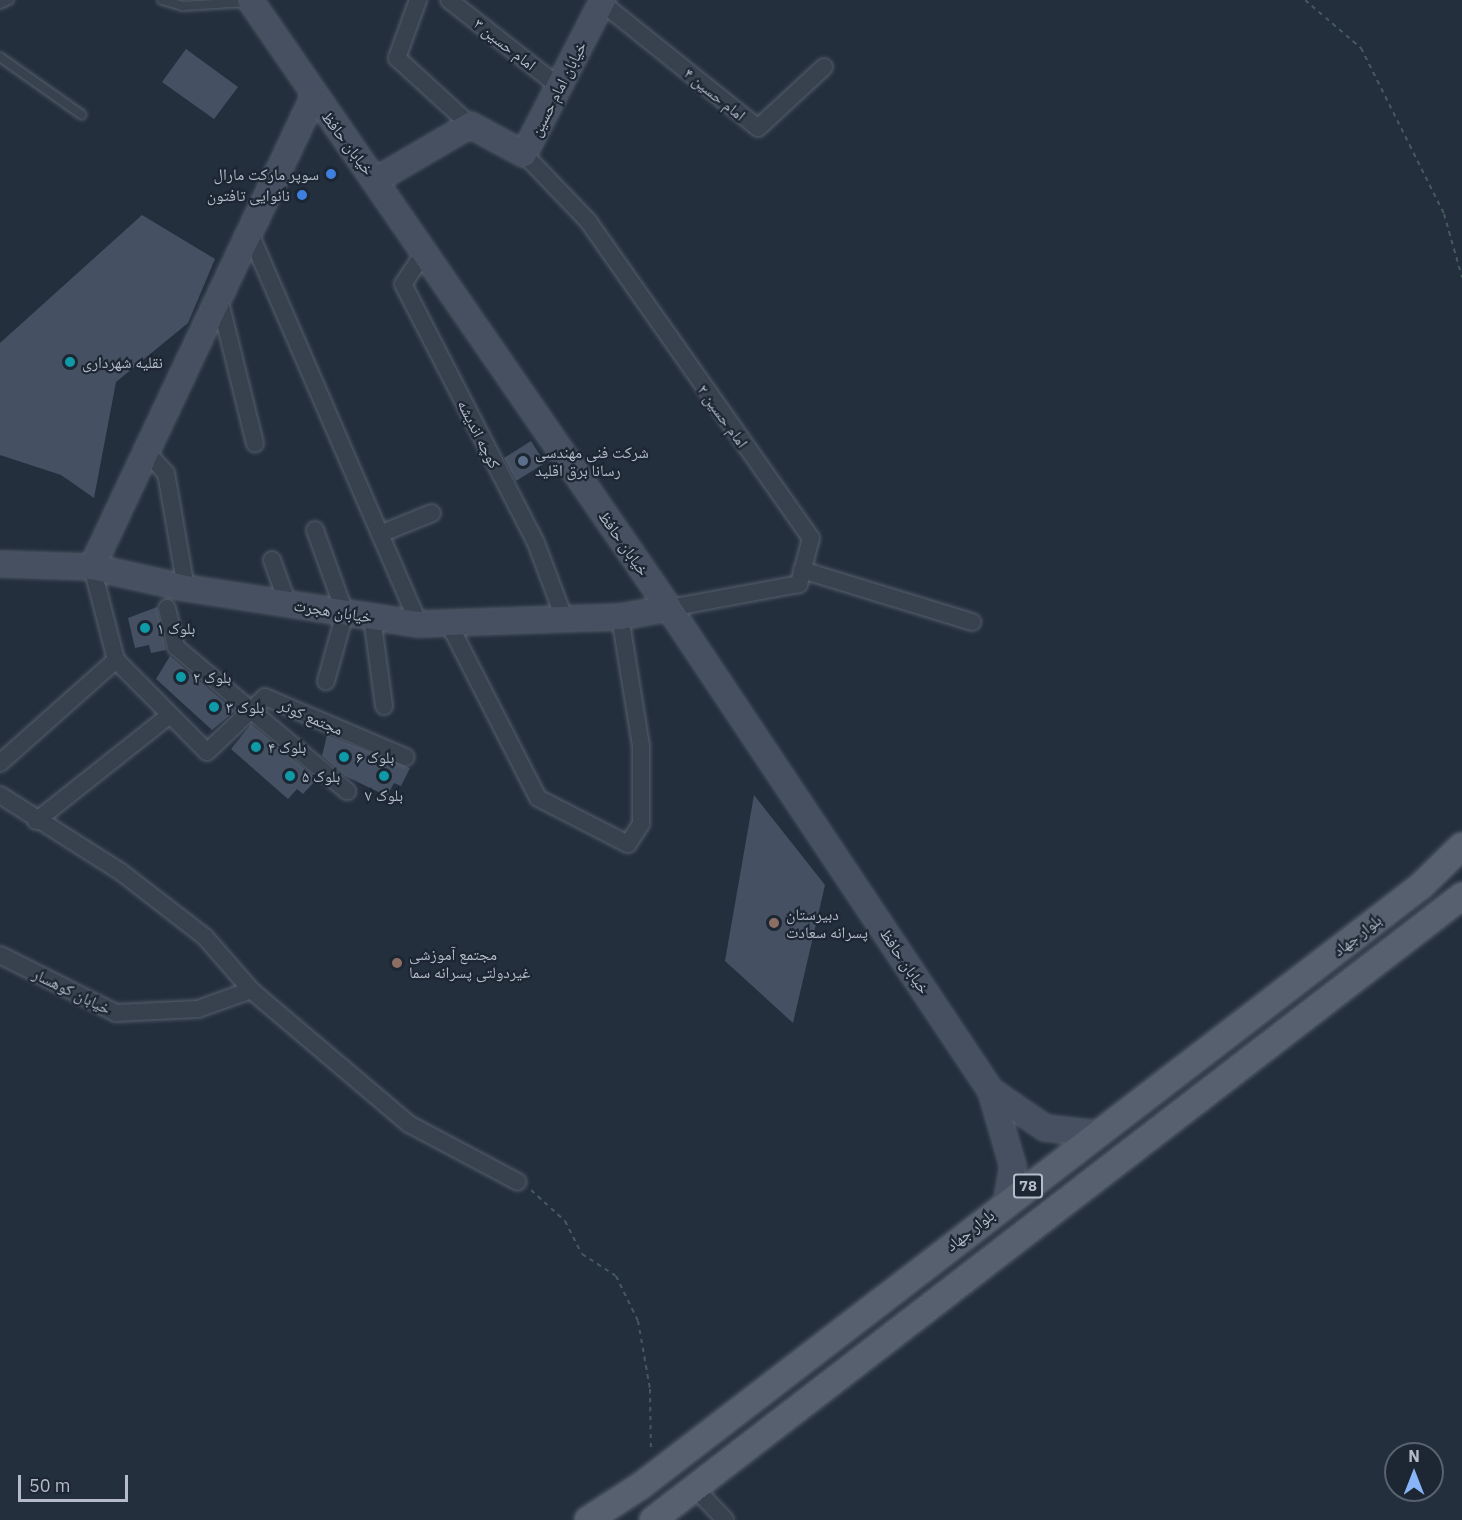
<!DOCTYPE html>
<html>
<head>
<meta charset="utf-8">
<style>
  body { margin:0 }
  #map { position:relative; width:1462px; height:1520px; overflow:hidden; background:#242f3e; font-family:"IBM Plex Sans","Noto Naskh Arabic",sans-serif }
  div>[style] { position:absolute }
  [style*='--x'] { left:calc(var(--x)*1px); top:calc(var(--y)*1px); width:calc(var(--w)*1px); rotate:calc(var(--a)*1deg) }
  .building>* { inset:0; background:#455162 }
  .path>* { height:2px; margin-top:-1px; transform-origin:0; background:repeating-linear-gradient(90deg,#44595c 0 4.5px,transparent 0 9px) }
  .roads { filter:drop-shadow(0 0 2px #565f6c) drop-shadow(0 0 2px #565f6c) }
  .lane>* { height:8px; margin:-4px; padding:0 4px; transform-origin:4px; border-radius:4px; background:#38414e }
  .street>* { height:16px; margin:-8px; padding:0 8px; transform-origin:8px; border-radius:8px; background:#38414e }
  .secondary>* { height:24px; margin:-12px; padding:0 12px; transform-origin:12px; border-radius:12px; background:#465061 }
  .primary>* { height:26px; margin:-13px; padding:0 13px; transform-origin:13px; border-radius:13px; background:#56606e }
  .dots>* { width:16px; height:16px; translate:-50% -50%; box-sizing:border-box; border:3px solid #1d2633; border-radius:50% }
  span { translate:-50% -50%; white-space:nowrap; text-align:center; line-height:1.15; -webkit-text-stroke:4.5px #1d2633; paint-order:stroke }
  .shield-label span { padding:2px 4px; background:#1d2633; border:2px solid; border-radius:4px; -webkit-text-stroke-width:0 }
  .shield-label { font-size:15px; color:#b4bcc9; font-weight:700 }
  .street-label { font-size:16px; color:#b4bcc9 }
  .poi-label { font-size:16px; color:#b4bcc9 }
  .right { translate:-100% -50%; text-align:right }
  .left { translate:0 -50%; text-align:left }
  .north { position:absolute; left:1384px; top:1442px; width:60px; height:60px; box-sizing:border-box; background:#1d2633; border:2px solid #59626f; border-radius:50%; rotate:0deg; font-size:16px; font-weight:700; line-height:24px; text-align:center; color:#b4bcc9 }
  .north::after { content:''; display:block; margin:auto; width:21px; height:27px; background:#8ab4f8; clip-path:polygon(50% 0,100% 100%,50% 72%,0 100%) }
  .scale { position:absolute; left:18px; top:1475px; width:110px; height:27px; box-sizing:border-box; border:3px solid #b4bcc9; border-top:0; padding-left:8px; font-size:18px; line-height:21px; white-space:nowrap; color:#b4bcc9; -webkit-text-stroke:4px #1d2633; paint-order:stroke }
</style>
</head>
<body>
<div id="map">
  <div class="building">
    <i style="clip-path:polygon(186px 49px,238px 87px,214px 119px,162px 82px)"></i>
    <i style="clip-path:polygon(142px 215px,215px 259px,188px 323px,116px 382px,94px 498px,61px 475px,0 455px,0 343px)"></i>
    <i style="clip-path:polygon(531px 441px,545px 463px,516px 481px,504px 458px)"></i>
    <i style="clip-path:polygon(157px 607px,166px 650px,151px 653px,149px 645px,135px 648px,128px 618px)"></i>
    <i style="clip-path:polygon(170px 656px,235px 711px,212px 730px,156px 679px)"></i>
    <i style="clip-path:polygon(251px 724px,317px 779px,303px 794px,297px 789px,288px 799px,231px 749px)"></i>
    <i style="clip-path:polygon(327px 735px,410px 768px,401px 786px,394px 783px,387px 796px,345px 776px,322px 756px)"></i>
    <i style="clip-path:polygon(754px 795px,825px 885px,793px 1023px,725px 961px)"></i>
  </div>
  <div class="path">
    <i style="--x:1305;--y:0;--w:74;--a:40.6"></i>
    <i style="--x:1361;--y:48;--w:186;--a:63.4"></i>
    <i style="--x:1444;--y:214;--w:66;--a:74.1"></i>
    <i style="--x:531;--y:1190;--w:46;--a:42.4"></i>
    <i style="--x:565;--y:1221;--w:37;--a:63"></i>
    <i style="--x:582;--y:1254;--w:40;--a:32.9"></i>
    <i style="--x:616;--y:1276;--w:50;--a:63.9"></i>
    <i style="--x:638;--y:1321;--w:69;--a:80"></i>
    <i style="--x:650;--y:1389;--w:63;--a:89.1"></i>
  </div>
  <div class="roads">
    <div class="lane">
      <i style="--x:162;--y:0;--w:22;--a:16"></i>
      <i style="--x:183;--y:6;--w:64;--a:-3.6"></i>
      <i style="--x:0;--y:4;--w:10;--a:-24"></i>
      <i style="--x:0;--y:57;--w:100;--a:35.3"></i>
    </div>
    <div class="street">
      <i style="--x:418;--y:0;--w:62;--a:109.9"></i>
      <i style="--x:397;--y:58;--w:99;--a:42.5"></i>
      <i style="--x:449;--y:0;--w:142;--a:38.2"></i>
      <i style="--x:601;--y:2;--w:201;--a:38.7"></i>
      <i style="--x:758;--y:128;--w:90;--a:-42.7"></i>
      <i style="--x:524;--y:154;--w:93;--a:46.3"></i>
      <i style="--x:588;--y:221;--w:388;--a:54.9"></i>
      <i style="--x:811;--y:538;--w:48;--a:104.6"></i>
      <i style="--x:799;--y:584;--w:132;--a:169.5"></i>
      <i style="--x:248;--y:229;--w:430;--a:66.6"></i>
      <i style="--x:424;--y:253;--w:37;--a:124"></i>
      <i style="--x:403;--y:284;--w:291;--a:62.8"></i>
      <i style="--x:536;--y:543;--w:82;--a:69.4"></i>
      <i style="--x:218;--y:294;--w:154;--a:76.1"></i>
      <i style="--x:145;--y:450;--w:31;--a:48"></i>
      <i style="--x:166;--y:473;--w:117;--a:80.1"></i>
      <i style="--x:315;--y:530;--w:88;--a:70.1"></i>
      <i style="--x:345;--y:613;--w:71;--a:105.6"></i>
      <i style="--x:380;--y:534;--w:56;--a:-22"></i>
      <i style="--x:272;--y:560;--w:47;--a:70"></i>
      <i style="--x:92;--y:567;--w:96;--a:75.5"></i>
      <i style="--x:116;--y:660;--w:129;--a:45.3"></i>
      <i style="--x:207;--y:752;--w:80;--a:-43.5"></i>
      <i style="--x:265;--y:697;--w:153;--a:23.1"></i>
      <i style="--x:802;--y:570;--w:178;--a:17"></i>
      <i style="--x:167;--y:608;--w:40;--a:77"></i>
      <i style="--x:176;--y:647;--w:224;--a:40.1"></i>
      <i style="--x:372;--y:617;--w:90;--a:82.3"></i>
      <i style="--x:449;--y:624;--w:195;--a:62.9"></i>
      <i style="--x:538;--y:798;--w:101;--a:27.1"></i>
      <i style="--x:628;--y:844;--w:24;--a:-57"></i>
      <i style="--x:641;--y:824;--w:78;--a:-90"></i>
      <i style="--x:641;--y:746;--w:131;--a:-99.2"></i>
      <i style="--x:0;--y:763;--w:155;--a:-41.6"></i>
      <i style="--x:0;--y:795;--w:143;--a:32.5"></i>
      <i style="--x:121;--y:872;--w:106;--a:37.7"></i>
      <i style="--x:205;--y:937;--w:70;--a:49"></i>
      <i style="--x:251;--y:990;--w:207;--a:40.3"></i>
      <i style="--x:409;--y:1124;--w:123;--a:28"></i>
      <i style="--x:36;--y:821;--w:167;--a:-38.4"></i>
      <i style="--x:0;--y:955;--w:130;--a:26.6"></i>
      <i style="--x:116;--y:1013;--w:82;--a:-2.8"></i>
      <i style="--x:198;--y:1009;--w:56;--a:-19.7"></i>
      <i style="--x:695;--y:1488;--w:44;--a:46.8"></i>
    </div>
    <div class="secondary">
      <i style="--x:250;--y:0;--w:738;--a:55.43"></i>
      <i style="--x:669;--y:608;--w:580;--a:56.31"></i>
      <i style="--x:991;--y:1091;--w:78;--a:73.7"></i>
      <i style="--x:1013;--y:1166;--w:36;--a:100"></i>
      <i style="--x:376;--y:180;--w:109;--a:-30.3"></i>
      <i style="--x:470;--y:125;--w:61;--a:28.2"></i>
      <i style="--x:524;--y:154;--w:173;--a:-62.8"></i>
      <i style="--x:0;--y:564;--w:92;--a:1.9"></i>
      <i style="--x:92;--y:567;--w:96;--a:12.6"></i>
      <i style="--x:186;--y:588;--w:236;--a:8.8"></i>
      <i style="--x:419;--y:624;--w:201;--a:-2"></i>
      <i style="--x:620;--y:617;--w:50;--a:-10.4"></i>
      <i style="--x:92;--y:567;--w:518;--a:-64.77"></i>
      <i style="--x:991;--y:1091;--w:65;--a:34.4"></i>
      <i style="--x:1045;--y:1128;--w:53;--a:6.5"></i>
    </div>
    <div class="primary">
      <i style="--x:588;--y:1520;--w:64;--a:-32.9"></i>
      <i style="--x:642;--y:1485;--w:983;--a:-37.56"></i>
      <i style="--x:1421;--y:886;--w:57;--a:-44.3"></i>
      <i style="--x:653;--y:1520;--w:1022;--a:-37.64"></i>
    </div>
  </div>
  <div class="dots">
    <i style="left:331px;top:174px;background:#3f7fe0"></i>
    <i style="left:302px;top:195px;background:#3f7fe0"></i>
    <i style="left:70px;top:362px;background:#0f9aa8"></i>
    <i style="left:523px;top:461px;background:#5c6f8a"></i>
    <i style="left:145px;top:628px;background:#0f9aa8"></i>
    <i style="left:181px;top:677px;background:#0f9aa8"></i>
    <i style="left:214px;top:707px;background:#0f9aa8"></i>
    <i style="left:256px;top:747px;background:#0f9aa8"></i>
    <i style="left:344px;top:757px;background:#0f9aa8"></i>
    <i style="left:290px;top:776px;background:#0f9aa8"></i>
    <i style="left:384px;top:776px;background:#0f9aa8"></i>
    <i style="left:774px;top:923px;background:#8d6e63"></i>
    <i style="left:397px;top:963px;background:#8d6e63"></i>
  </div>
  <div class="shield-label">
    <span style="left:1028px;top:1186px">78</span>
  </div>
  <div class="street-label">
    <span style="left:505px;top:44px;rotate:38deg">امام حسین ۳</span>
    <span style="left:558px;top:89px;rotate:-63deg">خیابان امام حسین</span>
    <span style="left:715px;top:94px;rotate:39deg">امام حسین ۴</span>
    <span style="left:348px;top:143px;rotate:53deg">خیابان حافظ</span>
    <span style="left:723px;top:416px;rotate:54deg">امام حسین ۲</span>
    <span style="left:479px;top:434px;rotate:63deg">کوچه اندیشه</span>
    <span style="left:624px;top:543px;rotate:55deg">خیابان حافظ</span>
    <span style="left:333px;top:611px;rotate:9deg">خیابان هجرت</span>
    <span style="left:311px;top:717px;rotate:23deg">مجتمع کوثر</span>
    <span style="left:1357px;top:935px;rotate:-38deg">بلوار جهاد</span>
    <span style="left:905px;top:961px;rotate:56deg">خیابان حافظ</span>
    <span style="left:72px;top:991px;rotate:26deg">خیابان کوهسار</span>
    <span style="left:970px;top:1230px;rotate:-38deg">بلوار جهاد</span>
  </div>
  <div class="poi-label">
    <span class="right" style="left:319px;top:174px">سوپر مارکت مارال</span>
    <span class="right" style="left:290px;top:195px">نانوایی تافتون</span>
    <span class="left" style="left:82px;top:362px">نقلیه شهرداری</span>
    <span class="left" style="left:535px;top:461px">شرکت فنی مهندسی<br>رسانا برق اقلید</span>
    <span class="left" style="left:157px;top:628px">بلوک ۱</span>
    <span class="left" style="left:193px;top:677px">بلوک ۲</span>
    <span class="left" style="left:226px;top:707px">بلوک ۳</span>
    <span class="left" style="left:268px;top:747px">بلوک ۴</span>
    <span class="left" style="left:356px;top:757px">بلوک ۶</span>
    <span class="left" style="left:302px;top:776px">بلوک ۵</span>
    <span style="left:384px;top:795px">بلوک ۷</span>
    <span class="left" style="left:786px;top:923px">دبیرستان<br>پسرانه سعادت</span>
    <span class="left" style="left:409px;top:963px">مجتمع آموزشی<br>غیردولتی پسرانه سما</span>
  </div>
  <div class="north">N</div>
  <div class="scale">50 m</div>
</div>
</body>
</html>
